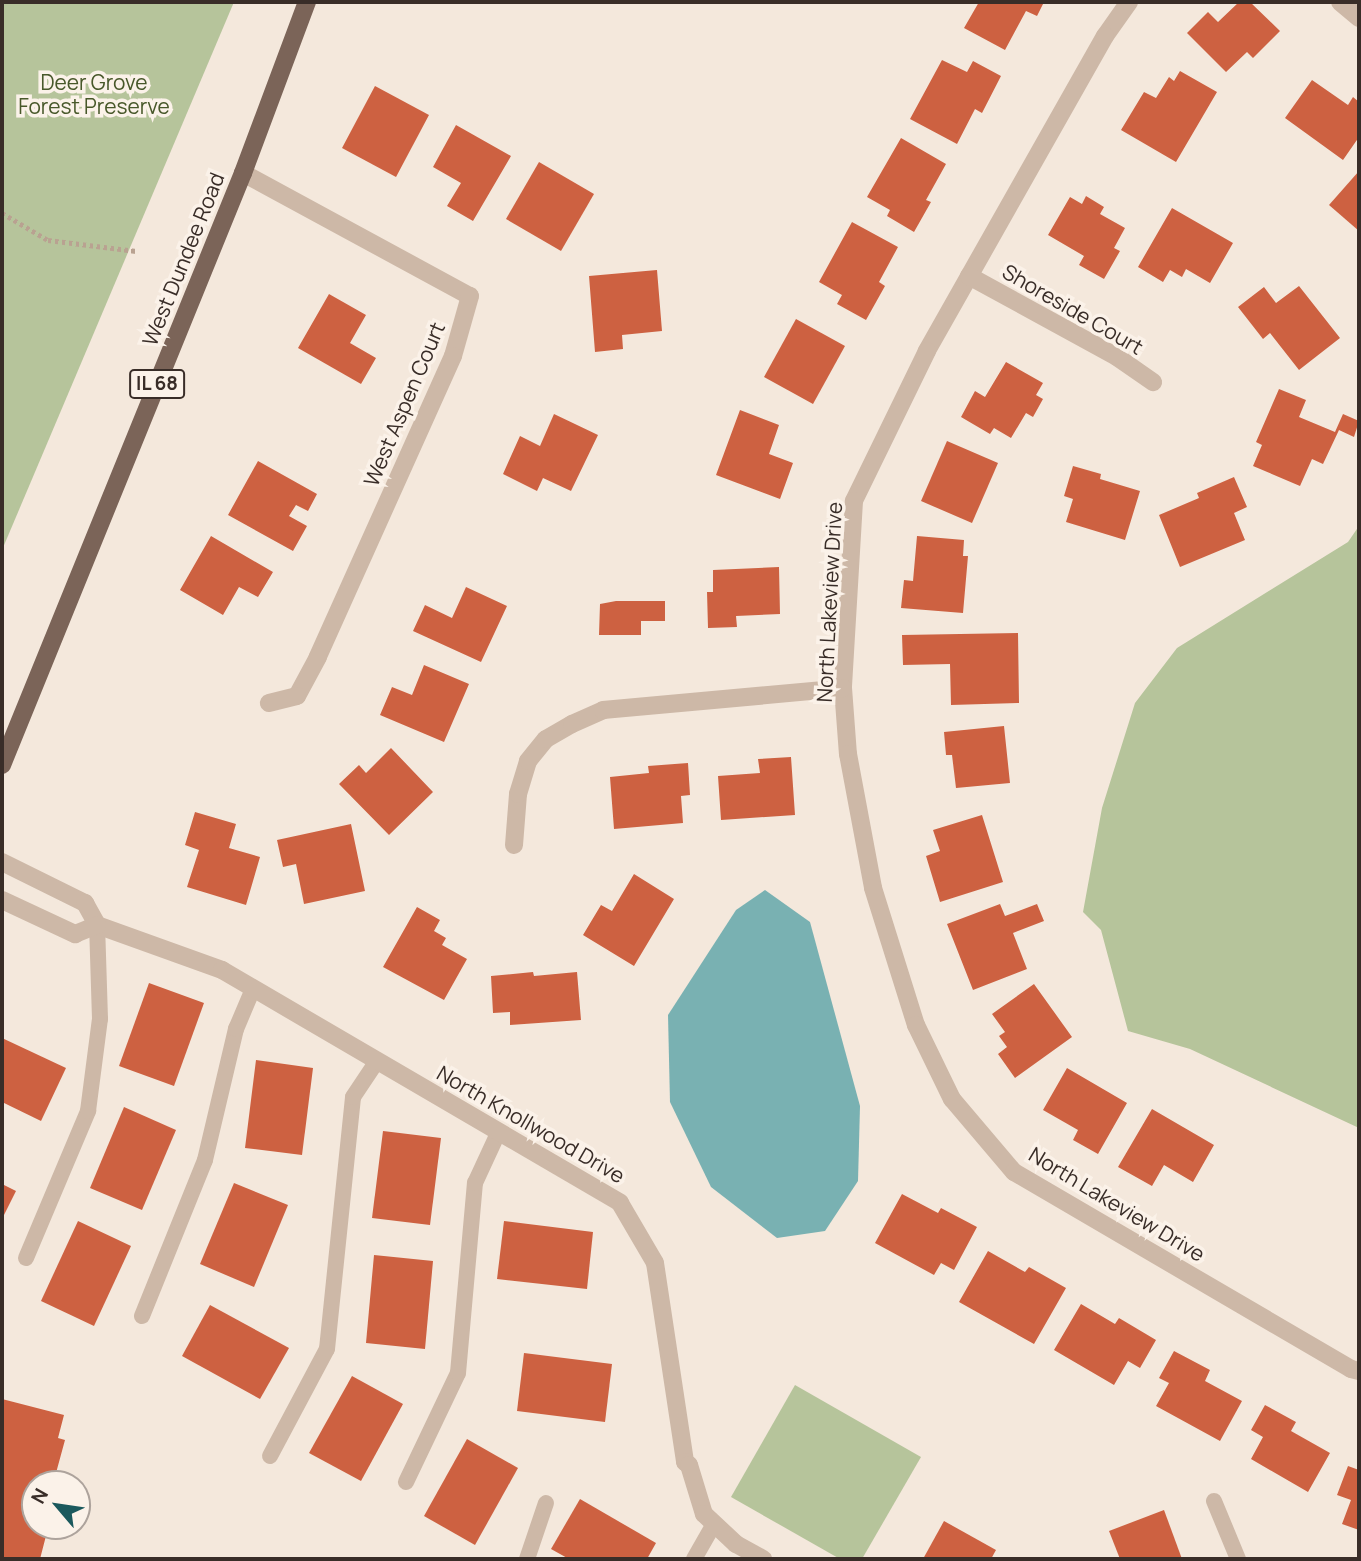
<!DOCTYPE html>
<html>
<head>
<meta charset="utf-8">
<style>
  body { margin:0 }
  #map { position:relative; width:1361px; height:1561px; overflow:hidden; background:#f4e8dc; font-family:Manrope,sans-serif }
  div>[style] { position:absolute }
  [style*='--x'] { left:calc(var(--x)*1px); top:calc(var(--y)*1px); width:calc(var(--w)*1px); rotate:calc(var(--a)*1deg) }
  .green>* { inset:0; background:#b6c49b }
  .water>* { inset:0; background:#79b1b2 }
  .building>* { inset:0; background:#cd6141 }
  .path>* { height:4.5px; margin-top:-2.25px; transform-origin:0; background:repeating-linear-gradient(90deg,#b9a291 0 3.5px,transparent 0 7px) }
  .service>* { height:16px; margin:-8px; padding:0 8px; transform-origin:8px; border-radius:8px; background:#cdb8a7 }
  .minor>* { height:18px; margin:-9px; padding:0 9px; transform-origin:9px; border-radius:9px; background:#cdb8a7 }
  .primary>* { height:18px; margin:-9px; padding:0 9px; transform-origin:9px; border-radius:9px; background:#7b6458 }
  span { translate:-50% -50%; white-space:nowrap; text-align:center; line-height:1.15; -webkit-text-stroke:7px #fbf2e9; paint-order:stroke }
  .shield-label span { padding:2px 5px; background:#fbf2e9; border:2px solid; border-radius:5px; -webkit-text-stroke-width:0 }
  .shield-label { font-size:19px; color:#392d28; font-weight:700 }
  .park-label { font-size:21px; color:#48582a }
  .street-label { font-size:21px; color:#392d28 }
  .frame { position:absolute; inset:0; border:4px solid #392d28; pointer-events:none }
  .north { position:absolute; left:21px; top:1470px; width:70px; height:70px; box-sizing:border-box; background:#fbf2e9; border:2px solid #ada39c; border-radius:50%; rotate:299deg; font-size:19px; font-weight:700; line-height:28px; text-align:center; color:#392d28 }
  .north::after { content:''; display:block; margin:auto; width:24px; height:32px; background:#1b595d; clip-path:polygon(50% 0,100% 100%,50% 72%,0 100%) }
</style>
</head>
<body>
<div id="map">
  <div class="green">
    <i style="clip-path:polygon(2px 2px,234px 2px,2px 550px)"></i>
    <i style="clip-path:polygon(1359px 526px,1359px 1128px,1190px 1049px,1128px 1031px,1101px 930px,1083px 912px,1102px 808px,1135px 703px,1177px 648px,1348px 542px)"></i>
    <i style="clip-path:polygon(795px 1385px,921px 1457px,862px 1559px,840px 1559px,731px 1497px)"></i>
  </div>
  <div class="water">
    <i style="clip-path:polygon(765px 890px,810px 922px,860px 1106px,858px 1181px,825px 1231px,777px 1238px,711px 1187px,670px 1102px,668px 1015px,736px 910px)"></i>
  </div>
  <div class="building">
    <i style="clip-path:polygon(979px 2px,1044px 2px,1037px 16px,1026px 11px,1005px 50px,964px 28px)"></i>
    <i style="clip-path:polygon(1239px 2px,1250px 2px,1280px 31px,1253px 58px,1247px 52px,1226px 72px,1187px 33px,1208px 12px,1218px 22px)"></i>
    <i style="clip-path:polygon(942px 60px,967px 72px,973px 61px,1001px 76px,982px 113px,975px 109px,957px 144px,910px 119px)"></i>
    <i style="clip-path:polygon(1180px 71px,1217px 92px,1176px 162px,1121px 130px,1144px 92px,1156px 98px,1169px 77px,1174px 81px)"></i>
    <i style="clip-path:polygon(1312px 80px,1348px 105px,1353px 97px,1359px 102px,1359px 137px,1343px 160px,1285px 118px)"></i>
    <i style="clip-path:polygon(375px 86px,429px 115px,396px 177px,342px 148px)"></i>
    <i style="clip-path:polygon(456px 125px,511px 156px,473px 221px,447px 206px,461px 183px,433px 167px)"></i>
    <i style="clip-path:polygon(901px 138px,946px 164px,926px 200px,931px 202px,914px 232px,887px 216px,890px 210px,867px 197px)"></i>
    <i style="clip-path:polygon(539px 162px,594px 194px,561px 251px,506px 219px)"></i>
    <i style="clip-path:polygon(1359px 171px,1359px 231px,1329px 205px)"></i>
    <i style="clip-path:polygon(1086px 196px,1104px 207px,1100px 214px,1125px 228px,1114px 248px,1120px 251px,1104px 279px,1079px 265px,1084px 256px,1048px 235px,1070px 197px,1082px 204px)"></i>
    <i style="clip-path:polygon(1172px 208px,1233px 243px,1210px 283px,1186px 269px,1182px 277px,1170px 270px,1163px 282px,1138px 267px)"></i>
    <i style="clip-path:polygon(852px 222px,898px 247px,879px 282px,885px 286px,866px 320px,837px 304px,842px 295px,819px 282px)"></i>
    <i style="clip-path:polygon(657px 270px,662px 331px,622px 335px,623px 349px,595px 352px,589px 276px)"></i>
    <i style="clip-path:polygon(1299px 286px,1340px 338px,1299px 370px,1270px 333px,1263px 339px,1238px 307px,1264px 287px,1276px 303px)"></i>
    <i style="clip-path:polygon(329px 294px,366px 315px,350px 343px,376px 358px,361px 384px,298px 348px)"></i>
    <i style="clip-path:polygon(796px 319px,845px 346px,813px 404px,764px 377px)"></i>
    <i style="clip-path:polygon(1006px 362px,1043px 383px,1036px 395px,1043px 399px,1033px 417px,1026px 413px,1011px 438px,994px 428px,990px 434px,961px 417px,975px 391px,985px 397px)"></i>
    <i style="clip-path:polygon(1279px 389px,1306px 400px,1299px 417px,1335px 432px,1343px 414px,1359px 421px,1354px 437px,1339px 430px,1323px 464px,1312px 459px,1300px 486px,1253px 466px,1262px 445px,1256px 442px)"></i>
    <i style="clip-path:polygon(740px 410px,779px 425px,769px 454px,793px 463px,780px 499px,716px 475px)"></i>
    <i style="clip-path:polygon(554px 414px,598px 435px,571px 491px,543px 478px,537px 491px,503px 474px,520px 436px,540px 446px)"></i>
    <i style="clip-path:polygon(947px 441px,998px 463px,972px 523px,921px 501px)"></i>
    <i style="clip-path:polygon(258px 461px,317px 494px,308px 511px,296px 505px,289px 516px,307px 526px,293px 551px,228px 515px)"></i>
    <i style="clip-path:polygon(1073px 466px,1101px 474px,1100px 479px,1140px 491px,1125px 540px,1066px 522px,1073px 499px,1064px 496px)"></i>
    <i style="clip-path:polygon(1234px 477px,1247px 507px,1234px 513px,1245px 540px,1180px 567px,1159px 515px,1199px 498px,1197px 493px)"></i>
    <i style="clip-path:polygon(211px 536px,273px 572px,258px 597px,239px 587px,223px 615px,180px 590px)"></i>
    <i style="clip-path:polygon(917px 536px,964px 540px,963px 556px,968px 556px,963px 613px,901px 608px,904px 580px,913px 581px)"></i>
    <i style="clip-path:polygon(779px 567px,780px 614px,736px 616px,737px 627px,708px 628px,707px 592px,713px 592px,713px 570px)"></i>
    <i style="clip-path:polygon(466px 587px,507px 606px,481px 662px,413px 631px,425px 605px,452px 618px)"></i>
    <i style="clip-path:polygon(616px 601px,665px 601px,665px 621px,641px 621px,641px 635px,599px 635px,600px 604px)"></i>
    <i style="clip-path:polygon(1018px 633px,1019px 703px,951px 705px,950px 664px,903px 665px,902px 635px)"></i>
    <i style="clip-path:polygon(424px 665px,469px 684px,444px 742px,380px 715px,392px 687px,412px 695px)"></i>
    <i style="clip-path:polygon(1004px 726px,1010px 783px,956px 788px,952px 755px,946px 755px,944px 732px)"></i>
    <i style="clip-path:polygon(391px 748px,433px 792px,389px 835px,339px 784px,359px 765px,366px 773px)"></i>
    <i style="clip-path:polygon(791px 757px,795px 815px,721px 820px,718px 776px,760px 773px,758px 759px)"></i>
    <i style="clip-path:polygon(688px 763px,690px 795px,681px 796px,683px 823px,614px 829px,610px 777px,649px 773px,648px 766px)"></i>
    <i style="clip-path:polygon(195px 812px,236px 824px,229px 848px,260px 857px,246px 905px,187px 887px,199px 850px,185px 845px)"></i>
    <i style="clip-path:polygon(982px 815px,1003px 882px,940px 902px,926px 856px,940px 851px,933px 830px)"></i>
    <i style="clip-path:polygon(351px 824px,365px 891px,304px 904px,296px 864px,283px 867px,277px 840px)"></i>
    <i style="clip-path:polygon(634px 874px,674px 899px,634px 966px,583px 935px,601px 905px,612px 911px)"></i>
    <i style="clip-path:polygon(1000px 904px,1005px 916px,1037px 904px,1044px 921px,1013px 933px,1027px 969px,973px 990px,947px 924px)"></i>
    <i style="clip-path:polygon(417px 907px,440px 920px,434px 931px,446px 938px,442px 945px,467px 959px,444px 1000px,383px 967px)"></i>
    <i style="clip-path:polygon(533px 972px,534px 976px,577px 972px,581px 1020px,510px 1025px,510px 1012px,493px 1013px,491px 976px)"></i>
    <i style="clip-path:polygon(149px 983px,204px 1003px,174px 1086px,119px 1066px)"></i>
    <i style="clip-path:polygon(1034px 984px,1072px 1037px,1015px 1078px,998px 1054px,1007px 1047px,999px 1036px,1005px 1032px,992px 1014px)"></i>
    <i style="clip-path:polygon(2px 1038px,66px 1068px,41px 1121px,2px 1102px)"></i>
    <i style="clip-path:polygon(256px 1060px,313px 1068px,302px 1155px,245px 1148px)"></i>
    <i style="clip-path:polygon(1067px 1068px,1127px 1103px,1098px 1154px,1073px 1140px,1078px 1130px,1043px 1110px)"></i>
    <i style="clip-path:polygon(124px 1107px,176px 1130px,142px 1210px,90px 1188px)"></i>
    <i style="clip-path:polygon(1152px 1109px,1214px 1145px,1193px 1182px,1164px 1165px,1152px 1186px,1118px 1167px)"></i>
    <i style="clip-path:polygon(383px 1131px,441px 1138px,430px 1225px,372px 1218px)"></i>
    <i style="clip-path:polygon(234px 1183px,288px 1205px,254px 1287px,200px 1264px)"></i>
    <i style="clip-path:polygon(2px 1184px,16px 1191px,2px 1219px)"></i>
    <i style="clip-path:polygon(902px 1194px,938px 1213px,941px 1208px,977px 1227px,954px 1270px,941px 1263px,934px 1275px,875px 1243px)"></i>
    <i style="clip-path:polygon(78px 1221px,131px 1246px,94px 1326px,41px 1301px)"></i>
    <i style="clip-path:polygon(504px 1221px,593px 1232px,587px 1289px,497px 1279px)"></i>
    <i style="clip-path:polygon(988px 1251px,1025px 1272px,1029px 1267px,1066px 1288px,1034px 1344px,959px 1302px)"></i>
    <i style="clip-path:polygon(374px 1255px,433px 1261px,425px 1349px,366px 1343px)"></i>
    <i style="clip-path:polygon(1081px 1304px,1115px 1324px,1119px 1318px,1156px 1340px,1140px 1368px,1128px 1361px,1114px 1385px,1054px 1350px)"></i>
    <i style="clip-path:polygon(210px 1305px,289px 1348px,260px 1399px,182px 1356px)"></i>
    <i style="clip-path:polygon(1174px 1351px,1210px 1370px,1205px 1381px,1242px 1401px,1220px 1441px,1156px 1406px,1169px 1383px,1159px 1378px)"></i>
    <i style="clip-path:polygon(524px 1353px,612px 1364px,605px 1422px,517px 1411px)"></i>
    <i style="clip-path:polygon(352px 1376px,403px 1404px,361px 1481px,309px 1453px)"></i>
    <i style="clip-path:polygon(2px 1399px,64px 1415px,58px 1438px,65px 1440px,53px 1484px,35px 1484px,35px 1526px,42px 1526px,41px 1530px,47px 1532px,40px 1559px,2px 1559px)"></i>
    <i style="clip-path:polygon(1265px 1405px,1296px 1422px,1291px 1431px,1330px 1453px,1308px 1492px,1251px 1459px,1263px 1437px,1251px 1430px)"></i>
    <i style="clip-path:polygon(467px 1439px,518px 1468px,475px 1545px,424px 1516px)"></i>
    <i style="clip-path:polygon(1348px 1466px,1359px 1470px,1359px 1530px,1342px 1524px,1351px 1500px,1337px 1495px)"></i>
    <i style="clip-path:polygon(580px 1499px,656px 1543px,647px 1559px,569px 1559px,551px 1549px)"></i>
    <i style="clip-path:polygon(1164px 1510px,1182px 1559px,1120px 1559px,1109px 1531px)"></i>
    <i style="clip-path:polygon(944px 1521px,996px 1550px,991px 1559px,923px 1559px)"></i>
  </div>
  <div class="path">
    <i style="--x:2;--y:213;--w:53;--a:30.4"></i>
    <i style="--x:48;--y:240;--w:89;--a:7.1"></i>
  </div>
  <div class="service">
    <i style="--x:26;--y:1258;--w:160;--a:-67.1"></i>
    <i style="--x:88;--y:1111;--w:93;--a:-82.6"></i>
    <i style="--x:100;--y:1019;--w:94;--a:-91.8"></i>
    <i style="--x:142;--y:1316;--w:168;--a:-68"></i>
    <i style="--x:205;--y:1160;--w:135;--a:-76.7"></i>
    <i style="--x:236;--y:1029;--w:43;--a:-67"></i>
    <i style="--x:270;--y:1456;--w:121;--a:-62"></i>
    <i style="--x:327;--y:1349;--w:253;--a:-84.1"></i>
    <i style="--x:353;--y:1097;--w:43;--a:-56.3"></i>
    <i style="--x:406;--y:1482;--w:121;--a:-64.5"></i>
    <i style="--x:458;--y:1373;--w:191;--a:-84.9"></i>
    <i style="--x:475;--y:1183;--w:57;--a:-65.2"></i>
    <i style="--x:1214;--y:1501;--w:63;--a:67.5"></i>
    <i style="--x:527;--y:1559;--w:59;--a:-71.3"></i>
    <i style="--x:694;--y:1559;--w:40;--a:-60.3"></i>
  </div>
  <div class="minor">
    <i style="--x:1129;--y:2;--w:42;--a:125.2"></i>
    <i style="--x:1105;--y:36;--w:362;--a:119.5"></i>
    <i style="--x:927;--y:351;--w:167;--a:116"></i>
    <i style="--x:854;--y:501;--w:187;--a:93.4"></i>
    <i style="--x:843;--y:688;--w:66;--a:85.7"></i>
    <i style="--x:848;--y:754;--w:136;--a:79.4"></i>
    <i style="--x:873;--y:888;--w:144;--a:72.6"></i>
    <i style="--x:916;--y:1025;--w:82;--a:64.1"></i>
    <i style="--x:952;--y:1099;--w:96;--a:49.7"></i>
    <i style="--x:1014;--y:1172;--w:390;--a:30.3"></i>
    <i style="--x:1351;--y:1369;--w:8;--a:14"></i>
    <i style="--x:1340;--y:2;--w:25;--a:40"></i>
    <i style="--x:243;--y:173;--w:258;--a:28.5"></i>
    <i style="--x:470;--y:296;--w:62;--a:105.8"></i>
    <i style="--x:453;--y:356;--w:330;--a:114.2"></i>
    <i style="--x:318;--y:657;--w:44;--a:118.3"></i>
    <i style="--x:297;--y:696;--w:29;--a:166"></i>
    <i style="--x:969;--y:276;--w:169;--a:28.7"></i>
    <i style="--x:1117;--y:357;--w:44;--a:34.8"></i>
    <i style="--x:514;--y:845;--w:51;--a:-85.5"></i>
    <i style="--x:518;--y:794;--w:34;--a:-73"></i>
    <i style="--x:528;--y:761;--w:28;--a:-51"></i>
    <i style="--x:546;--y:739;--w:30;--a:-30"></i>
    <i style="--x:572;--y:724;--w:34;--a:-24"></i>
    <i style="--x:603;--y:710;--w:241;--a:-5.2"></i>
    <i style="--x:2;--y:862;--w:93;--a:26.3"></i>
    <i style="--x:85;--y:903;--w:25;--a:61"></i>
    <i style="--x:97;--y:925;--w:133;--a:19.8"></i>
    <i style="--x:222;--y:970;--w:461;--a:30.3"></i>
    <i style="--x:620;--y:1203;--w:69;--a:59.7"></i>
    <i style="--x:655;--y:1263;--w:201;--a:81.4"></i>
    <i style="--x:685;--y:1462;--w:5;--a:37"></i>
    <i style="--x:689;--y:1465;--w:51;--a:73"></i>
    <i style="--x:704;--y:1514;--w:44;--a:43.2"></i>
    <i style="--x:736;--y:1544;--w:31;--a:29"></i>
    <i style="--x:2;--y:900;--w:81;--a:25"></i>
    <i style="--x:75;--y:934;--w:24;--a:-22"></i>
  </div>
  <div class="primary">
    <i style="--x:2;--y:765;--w:639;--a:-67.85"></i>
    <i style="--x:243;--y:173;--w:183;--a:-69.5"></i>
  </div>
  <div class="shield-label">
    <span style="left:157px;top:384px">IL 68</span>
  </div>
  <div class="park-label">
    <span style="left:94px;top:94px">Deer Grove<br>Forest Preserve</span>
  </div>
  <div class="street-label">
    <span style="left:183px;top:259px;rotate:-68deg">West Dundee Road</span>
    <span style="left:1073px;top:309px;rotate:30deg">Shoreside Court</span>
    <span style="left:404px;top:404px;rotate:-67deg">West Aspen Court</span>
    <span style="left:829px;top:602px;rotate:-87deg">North Lakeview Drive</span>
    <span style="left:531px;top:1124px;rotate:30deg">North Knollwood Drive</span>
    <span style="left:1117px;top:1204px;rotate:31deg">North Lakeview Drive</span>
  </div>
  <div class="frame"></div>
  <div class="north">N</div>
</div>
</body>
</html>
